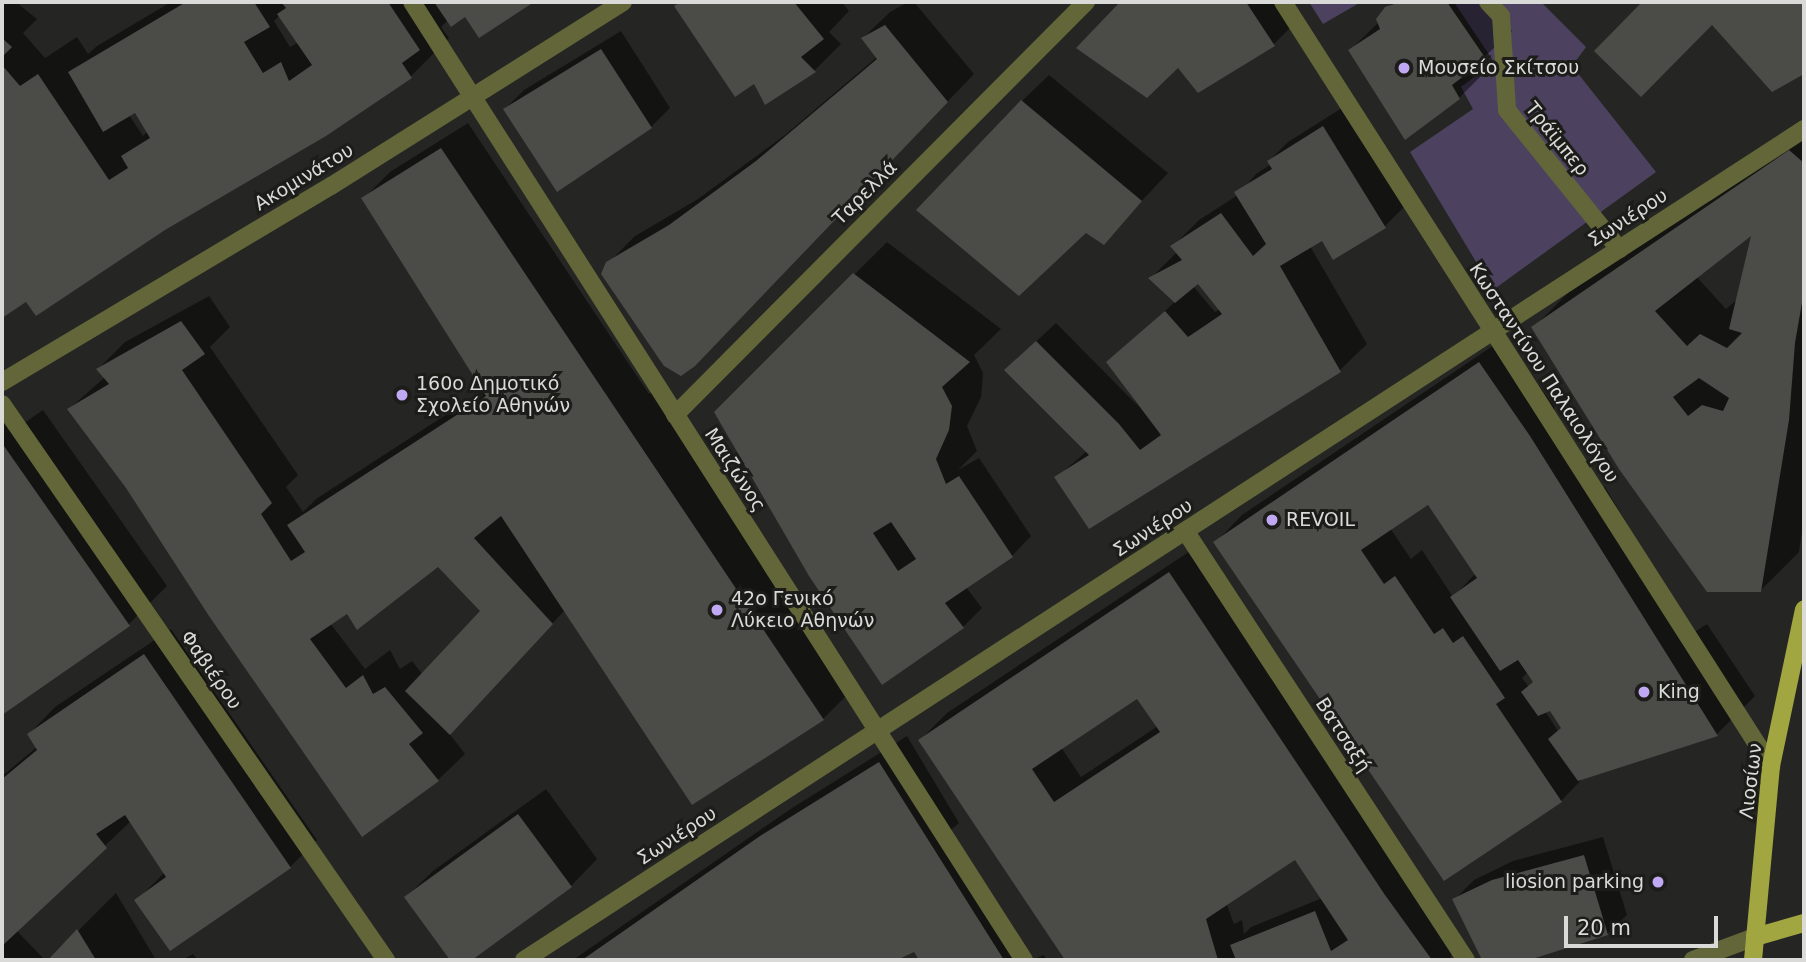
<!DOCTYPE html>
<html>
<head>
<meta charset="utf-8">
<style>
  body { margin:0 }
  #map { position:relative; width:1806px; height:962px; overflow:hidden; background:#252623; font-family:"DejaVu Sans",sans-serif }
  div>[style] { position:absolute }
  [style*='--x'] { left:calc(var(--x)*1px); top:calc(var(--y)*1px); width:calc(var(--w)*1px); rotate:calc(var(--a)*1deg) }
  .green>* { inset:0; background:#4c4260 }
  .shadow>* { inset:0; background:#0007 }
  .building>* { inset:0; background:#4b4c48 }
  .minor>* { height:18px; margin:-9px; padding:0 9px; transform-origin:9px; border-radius:9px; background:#636639 }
  .major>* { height:18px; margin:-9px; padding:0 9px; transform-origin:9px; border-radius:9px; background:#a2a641 }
  .dots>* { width:19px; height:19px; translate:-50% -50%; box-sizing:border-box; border:4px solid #1c1c19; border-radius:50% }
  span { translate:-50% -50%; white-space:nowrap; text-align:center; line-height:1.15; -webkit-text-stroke:6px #1c1c19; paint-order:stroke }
  .poi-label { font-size:19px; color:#dadbd9 }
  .left { translate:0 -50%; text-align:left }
  .right { translate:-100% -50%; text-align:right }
  .street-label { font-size:19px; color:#dadbd9 }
  .frame { position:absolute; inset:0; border:4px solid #dadbd9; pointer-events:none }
  .scale { position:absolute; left:1564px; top:916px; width:154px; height:32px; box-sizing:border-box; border:4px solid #dadbd9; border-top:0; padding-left:9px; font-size:21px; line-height:24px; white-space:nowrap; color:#dadbd9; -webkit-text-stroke:5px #1c1c19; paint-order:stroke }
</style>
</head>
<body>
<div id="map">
  <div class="green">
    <i style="clip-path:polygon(1309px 2px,1361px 2px,1323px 24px)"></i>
    <i style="clip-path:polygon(1454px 2px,1541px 2px,1586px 47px,1572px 66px,1656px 172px,1493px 290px,1410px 152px,1473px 109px,1461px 87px,1494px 62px)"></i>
  </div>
  <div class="shadow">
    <i style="clip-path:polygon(evenodd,2px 2px,16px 2px,37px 19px,23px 33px,45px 58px,77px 37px,88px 54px,97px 46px,171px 2px,531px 2px,479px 36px,466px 15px,448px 20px,441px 27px,449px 38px,411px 76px,2px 316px,2px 2px,280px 15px,299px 42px,290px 47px,274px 21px,280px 15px,2px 2px,136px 111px,148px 131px,143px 136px,129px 115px,136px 111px)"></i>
    <i style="clip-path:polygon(681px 2px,842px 2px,849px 11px,829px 32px,841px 44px,815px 70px,766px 103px,754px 82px,676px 6px)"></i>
    <i style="clip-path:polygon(908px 2px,914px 2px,974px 74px,722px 337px,608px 263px,635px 236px,698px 199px,785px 135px,877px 57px,863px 38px,890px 12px)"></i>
    <i style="clip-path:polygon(1123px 2px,1290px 2px,1300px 18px,1274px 44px,1178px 66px,1078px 48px)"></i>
    <i style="clip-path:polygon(1393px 2px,1492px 2px,1512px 31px,1480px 61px,1486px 71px,1459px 98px,1350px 50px,1379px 22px)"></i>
    <i style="clip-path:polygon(1644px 2px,1804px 2px,1804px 72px,1772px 90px,1713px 22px,1596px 51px)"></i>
    <i style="clip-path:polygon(621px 31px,670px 108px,651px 127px,505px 109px,524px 90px)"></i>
    <i style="clip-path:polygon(1049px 75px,1168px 173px,1103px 242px,1022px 101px)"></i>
    <i style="clip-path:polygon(evenodd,1342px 108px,1404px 207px,1385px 226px,1322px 239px,1310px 246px,1367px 344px,1340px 370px,1163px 480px,1056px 478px,1087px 451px,1026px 351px,1056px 323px,1138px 406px,1109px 362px,1176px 301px,1151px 278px,1177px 252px,1172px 247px,1199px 220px,1238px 195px,1256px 174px,1271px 164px,1269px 161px,1288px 142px,1342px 108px,1198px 282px,1220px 309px,1215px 312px,1193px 286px,1198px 282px)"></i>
    <i style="clip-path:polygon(evenodd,468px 123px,649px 394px,655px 390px,855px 687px,823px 719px,693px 803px,565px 610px,449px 733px,465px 754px,438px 780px,362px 834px,128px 487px,69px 409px,105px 377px,98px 369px,125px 342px,209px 296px,230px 327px,210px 347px,298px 475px,286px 487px,303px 512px,316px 499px,484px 390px,364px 198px,390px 172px,468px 123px,438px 565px,482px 611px,423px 675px,412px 661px,400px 669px,390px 650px,365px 669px,330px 623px,438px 565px)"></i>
    <i style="clip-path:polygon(evenodd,1804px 135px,1804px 517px,1799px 552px,1760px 591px,1533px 328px,1571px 290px,1708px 198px,1711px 201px,1804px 135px,1753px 232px,1738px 299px,1726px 309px,1695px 275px,1753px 232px)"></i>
    <i style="clip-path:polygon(887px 242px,1001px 329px,974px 355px,983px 373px,981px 397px,967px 426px,977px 451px,958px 470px,979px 458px,1031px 536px,1012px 556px,966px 587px,982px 608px,963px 627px,883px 682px,717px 412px)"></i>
    <i style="clip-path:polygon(evenodd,1506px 337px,1555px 408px,1548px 415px,1596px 493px,1605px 487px,1650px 562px,1685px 638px,1707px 624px,1755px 696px,1717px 734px,1584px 777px,1561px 801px,1216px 542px,1242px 515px,1506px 337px,1436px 499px,1476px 573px,1453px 597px,1422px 550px,1411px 559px,1390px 528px,1436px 499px,1506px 337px,1528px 672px,1535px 681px,1529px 687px,1522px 678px,1528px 672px,1506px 337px,1551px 709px,1563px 727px,1558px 731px,1545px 711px,1551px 709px)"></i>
    <i style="clip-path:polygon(43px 410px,167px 586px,129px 624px,2px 713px,2px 412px,14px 430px)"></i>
    <i style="clip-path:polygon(evenodd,1196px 547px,1454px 945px,1450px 960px,1066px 960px,920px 740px,947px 713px,1196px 547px,1137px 696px,1158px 726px,1081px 777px,1061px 747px,1137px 696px,1196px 547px,1301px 854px,1322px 898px,1251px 927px,1244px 934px,1242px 920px,1234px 924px,1227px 905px,1301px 854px)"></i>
    <i style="clip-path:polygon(171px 629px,317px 840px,290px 867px,171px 949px,137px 900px,165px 872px,131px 821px,16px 930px,45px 960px,2px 960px,2px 776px,37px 747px,29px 734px,55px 707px)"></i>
    <i style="clip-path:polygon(907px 736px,959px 823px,951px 830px,1034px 959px,1044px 955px,1047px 960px,922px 960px,914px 950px,893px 960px,573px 960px,789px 810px)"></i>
    <i style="clip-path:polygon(546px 789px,597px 859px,571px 886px,469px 960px,453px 960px,406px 897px,433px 871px)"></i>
    <i style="clip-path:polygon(1603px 837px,1627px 915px,1607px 934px,1523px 960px,1484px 960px,1454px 900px,1474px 880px,1513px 861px)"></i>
    <i style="clip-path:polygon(116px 893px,156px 960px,50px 960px,78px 931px)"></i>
    <i style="clip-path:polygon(193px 954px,198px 960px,182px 960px)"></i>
  </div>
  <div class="building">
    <i style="clip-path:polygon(186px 2px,254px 2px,270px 27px,244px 42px,263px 73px,281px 62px,289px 81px,312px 65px,277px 14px,286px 8px,281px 2px,388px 2px,420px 50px,402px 63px,412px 78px,326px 136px,165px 230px,36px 316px,26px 302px,2px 318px,2px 65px,20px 86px,38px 74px,109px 180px,128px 168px,121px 156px,150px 138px,135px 113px,103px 132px,68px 72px)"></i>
    <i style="clip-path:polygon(434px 2px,534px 2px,479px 38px,465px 17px,451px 27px)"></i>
    <i style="clip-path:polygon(681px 2px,794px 2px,824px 39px,801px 57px,816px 72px,765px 105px,754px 84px,735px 97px,674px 6px)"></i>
    <i style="clip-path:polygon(1120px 2px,1246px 2px,1275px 46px,1198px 93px,1178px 68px,1147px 98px,1076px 48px)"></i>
    <i style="clip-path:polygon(1400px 2px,1447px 2px,1486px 59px,1452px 85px,1460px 99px,1405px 140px,1348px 50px,1380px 29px,1376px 19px,1385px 7px)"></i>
    <i style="clip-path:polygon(1642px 2px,1804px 2px,1804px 74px,1772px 92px,1712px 25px,1641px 97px,1594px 51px)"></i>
    <i style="clip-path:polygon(885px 25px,948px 102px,695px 366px,681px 376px,664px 366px,601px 274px,606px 262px,669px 225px,756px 161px,877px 59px,861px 38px)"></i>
    <i style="clip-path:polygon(2px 38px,12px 47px,2px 57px)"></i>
    <i style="clip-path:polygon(601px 49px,652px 128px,557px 192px,503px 109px)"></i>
    <i style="clip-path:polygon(1021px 100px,1142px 201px,1104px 245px,1086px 233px,1019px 296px,916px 210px)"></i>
    <i style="clip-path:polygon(1323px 126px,1386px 228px,1333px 260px,1322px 241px,1280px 266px,1341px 372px,1089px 529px,1054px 477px,1089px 455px,1004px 370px,1036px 341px,1119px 424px,1140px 450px,1161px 435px,1106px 362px,1165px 311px,1188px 337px,1222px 314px,1198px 284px,1175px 303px,1148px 278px,1182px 260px,1170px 246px,1221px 213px,1253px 256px,1266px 244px,1234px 192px,1272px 169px,1267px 161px)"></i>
    <i style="clip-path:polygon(441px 148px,824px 720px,692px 805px,501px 516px,474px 538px,553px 624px,450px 735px,405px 691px,480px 611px,438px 567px,357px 630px,347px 614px,310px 639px,346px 688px,363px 675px,373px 694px,385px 687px,423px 733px,409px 744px,439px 781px,362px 837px,209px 616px,126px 488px,67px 409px,109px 384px,96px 369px,181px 321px,205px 354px,182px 370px,272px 503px,261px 514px,291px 561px,305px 552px,287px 525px,486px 396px,361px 198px)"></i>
    <i style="clip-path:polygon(evenodd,1789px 150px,1804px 163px,1804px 291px,1795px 343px,1789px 420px,1761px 592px,1707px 592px,1619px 469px,1531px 327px,1789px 150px,1751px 236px,1729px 329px,1742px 333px,1727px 348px,1700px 334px,1687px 346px,1655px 311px,1751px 236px,1789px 150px,1699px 378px,1729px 398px,1723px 411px,1702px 405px,1688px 416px,1673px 397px,1699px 378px)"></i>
    <i style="clip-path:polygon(evenodd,853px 273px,970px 362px,942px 387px,952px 406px,949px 430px,936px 459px,946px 484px,959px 476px,1013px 557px,945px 603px,964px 628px,882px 685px,809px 576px,714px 412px,853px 273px,891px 522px,916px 559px,898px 571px,873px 533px,891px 522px)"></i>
    <i style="clip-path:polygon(1479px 362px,1530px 436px,1718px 736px,1578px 781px,1548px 739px,1561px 728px,1550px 711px,1538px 716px,1521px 692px,1533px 682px,1518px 660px,1500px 671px,1450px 597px,1477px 578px,1428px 505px,1361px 550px,1384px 584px,1395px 576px,1434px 634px,1443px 628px,1453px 643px,1463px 636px,1505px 698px,1496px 704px,1562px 802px,1444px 881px,1213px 542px)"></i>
    <i style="clip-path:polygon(4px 446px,130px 626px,2px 715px,2px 448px)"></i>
    <i style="clip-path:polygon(evenodd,1169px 572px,1385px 895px,1432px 960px,1236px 960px,1230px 945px,1315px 911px,1331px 951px,1348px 940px,1295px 860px,1206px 919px,1218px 960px,1065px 960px,918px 740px,1169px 572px,1137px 699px,1160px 732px,1054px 802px,1032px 769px,1137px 699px)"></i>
    <i style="clip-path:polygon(144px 654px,291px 868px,170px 951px,134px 900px,166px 877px,125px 815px,96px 834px,107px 848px,2px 946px,2px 779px,37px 750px,27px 734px)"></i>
    <i style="clip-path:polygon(879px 762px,1004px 960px,919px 960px,914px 952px,897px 960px,582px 960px,760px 836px)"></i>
    <i style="clip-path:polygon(518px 814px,572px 887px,472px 960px,450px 960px,404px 897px)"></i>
    <i style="clip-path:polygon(1584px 855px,1608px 935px,1529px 960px,1482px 960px,1452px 899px,1492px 880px)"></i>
    <i style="clip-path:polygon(77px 929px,96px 960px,48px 960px)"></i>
  </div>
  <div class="minor">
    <i style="--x:412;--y:2;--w:1137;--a:57.43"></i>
    <i style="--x:1283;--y:2;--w:907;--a:57.43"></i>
    <i style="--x:1488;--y:2;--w:19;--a:47"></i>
    <i style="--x:1501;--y:16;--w:94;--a:86.3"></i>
    <i style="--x:1507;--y:110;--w:179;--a:51.1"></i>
    <i style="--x:2;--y:382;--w:383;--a:-30.8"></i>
    <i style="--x:331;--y:186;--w:345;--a:-32.2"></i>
    <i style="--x:2;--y:404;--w:676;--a:55.37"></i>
    <i style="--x:675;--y:415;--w:583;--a:-45.14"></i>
    <i style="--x:1186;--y:532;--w:511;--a:56.81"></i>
    <i style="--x:524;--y:960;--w:1526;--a:-32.99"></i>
    <i style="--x:1693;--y:960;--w:66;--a:-20.4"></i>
  </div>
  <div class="major">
    <i style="--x:1755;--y:937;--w:51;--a:-15.9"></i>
    <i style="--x:1753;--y:960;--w:195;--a:-84.7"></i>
    <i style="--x:1771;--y:766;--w:160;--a:-78.1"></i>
  </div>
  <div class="dots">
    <i style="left:1404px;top:68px;background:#c1a8f3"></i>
    <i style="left:402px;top:395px;background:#c1a8f3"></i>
    <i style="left:1272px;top:520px;background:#c1a8f3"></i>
    <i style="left:717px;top:610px;background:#c1a8f3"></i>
    <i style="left:1644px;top:692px;background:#c1a8f3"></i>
    <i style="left:1658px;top:882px;background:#c1a8f3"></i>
  </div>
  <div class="poi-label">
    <span class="left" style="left:1418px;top:68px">Μουσείο Σκίτσου</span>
    <span class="left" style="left:416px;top:395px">160ο Δημοτικό<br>Σχολείο Αθηνών</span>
    <span class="left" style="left:1286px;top:520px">REVOIL</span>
    <span class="left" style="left:731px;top:610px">42ο Γενικό<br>Λύκειο Αθηνών</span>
    <span class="left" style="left:1658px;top:692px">King</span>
    <span class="right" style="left:1644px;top:882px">liosion parking</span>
  </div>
  <div class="street-label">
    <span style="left:1557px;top:139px;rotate:51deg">Τράϊμπερ</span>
    <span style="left:304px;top:177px;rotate:-31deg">Ακομινάτου</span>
    <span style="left:865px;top:193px;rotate:-45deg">Ταρελλά</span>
    <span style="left:1628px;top:218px;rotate:-33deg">Σωνιέρου</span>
    <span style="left:1544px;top:373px;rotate:57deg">Κωσταντίνου Παλαιολόγου</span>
    <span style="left:735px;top:470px;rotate:57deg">Μαιζώνος</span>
    <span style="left:1153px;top:528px;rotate:-33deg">Σωνιέρου</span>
    <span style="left:211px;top:670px;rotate:55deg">Φαβιέρου</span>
    <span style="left:1343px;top:735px;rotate:57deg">Βατσαξή</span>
    <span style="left:1751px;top:781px;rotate:-83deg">Λιοσίων</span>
    <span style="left:677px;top:836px;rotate:-33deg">Σωνιέρου</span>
  </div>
  <div class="frame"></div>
  <div class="scale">20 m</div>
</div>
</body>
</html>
